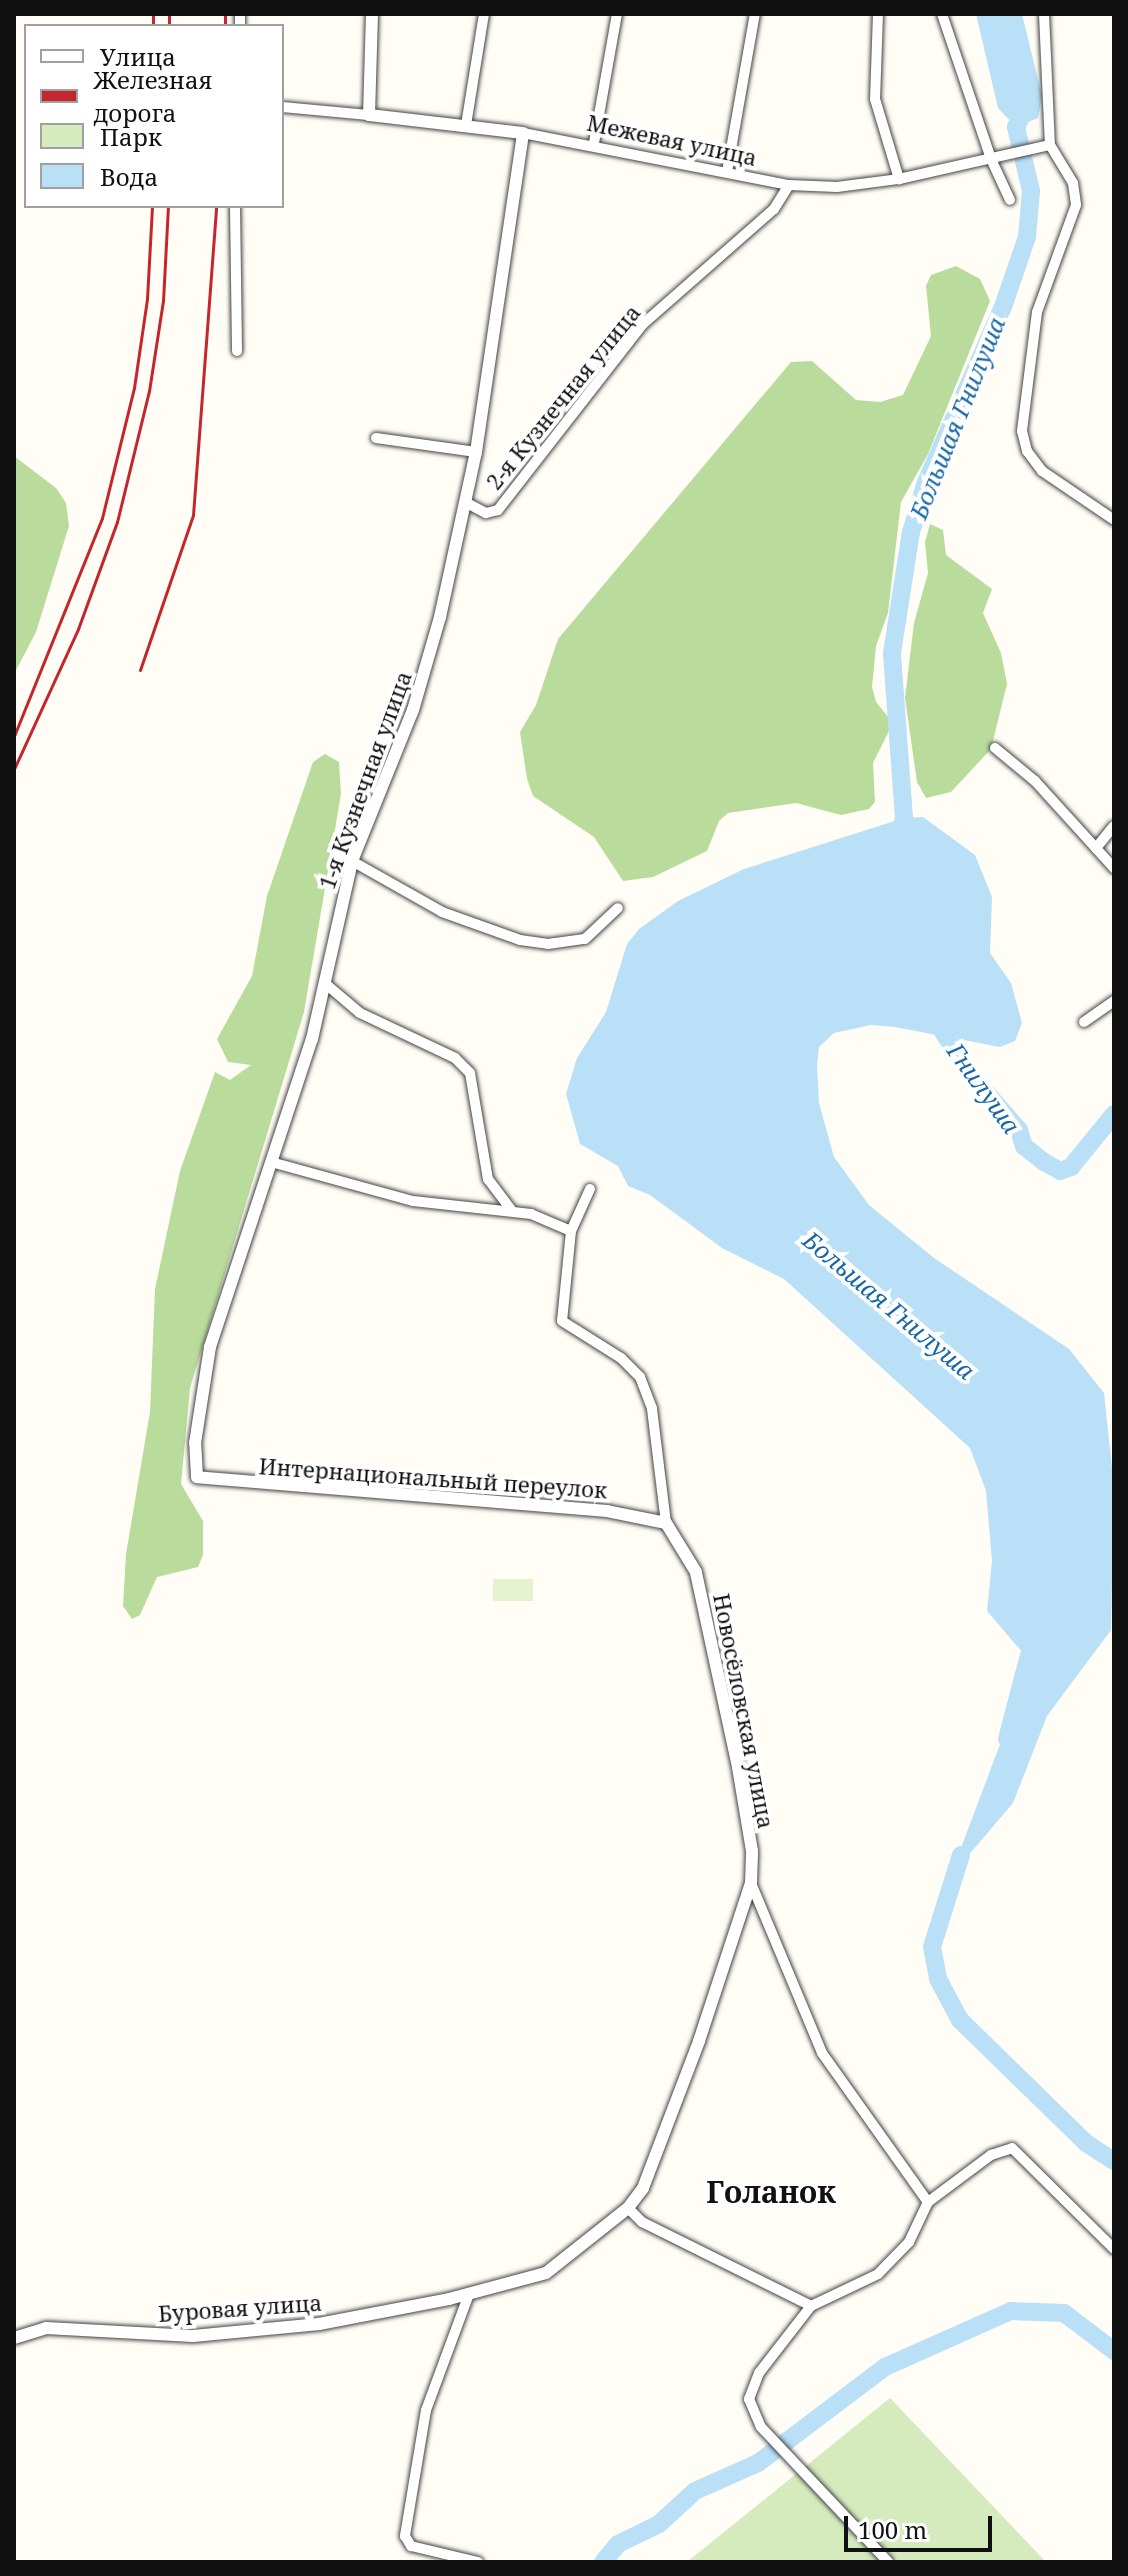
<!DOCTYPE html>
<html>
<head>
<meta charset="utf-8">
<style>
  body { margin:0 }
  #map { position:relative; width:1128px; height:2576px; overflow:hidden; background:#fffdf5; font-family:"Noto Serif",serif }
  div>[style] { position:absolute }
  [style*='--x'] { left:calc(var(--x)*1px); top:calc(var(--y)*1px); width:calc(var(--w)*1px); rotate:calc(var(--a)*1deg) }
  .green>* { inset:0; background:#d5ebbd }
  .forest>* { inset:0; background:#b9dc9c }
  .pitch>* { inset:0; background:#e6f2cf }
  .water>* { inset:0; background:#b9e0f7 }
  .river>* { height:18px; margin:-9px; padding:0 9px; transform-origin:9px; border-radius:9px; background:#b9e0f7 }
  .roads { filter:drop-shadow(0 0 2px #444) drop-shadow(0 0 2px #444) }
  .minor>* { height:10px; margin:-5px; padding:0 5px; transform-origin:5px; border-radius:5px; background:#fff }
  .tertiary>* { height:12px; margin:-6px; padding:0 6px; transform-origin:6px; border-radius:6px; background:#fff }
  .rail>* { height:3px; margin:-1.5px; padding:0 1.5px; transform-origin:1.5px; border-radius:1.5px; background:#c4262e }
  span { translate:-50% -50%; white-space:nowrap; text-align:center; line-height:1.15; -webkit-text-stroke:8px #fff; paint-order:stroke }
  .street-label { font-size:22px; color:#111 }
  .water-label { font-size:24px; color:#1768a6; font-style:italic }
  .district-label { font-size:30px; color:#111; font-weight:700 }
  .frame { position:absolute; inset:0; border:16px solid #111; pointer-events:none }
  .legend { position:absolute; left:24px; top:24px; width:260px; height:184px; box-sizing:border-box; background:#fff; border:2px solid #a0a0a0; margin:0; padding:10px 14px; list-style:none; font-size:24px; color:#111 }
  .legend li { display:flex; align-items:center; gap:16px; height:40px }
  .legend b { width:40px; border:2px solid #a0a0a0 }
  .scale { position:absolute; left:844px; top:2516px; width:148px; height:36px; box-sizing:border-box; border:4px solid #111; border-top:0; padding-left:10px; font-size:24px; line-height:28px; white-space:nowrap; color:#111; -webkit-text-stroke:6px #fff; paint-order:stroke }
</style>
</head>
<body>
<div id="map">
  <div class="green">
    <i style="clip-path:polygon(890px 2398px,1046px 2562px,687px 2562px)"></i>
  </div>
  <div class="forest">
    <i style="clip-path:polygon(956px 266px,980px 279px,990px 301px,928px 454px,901px 502px,888px 613px,876px 646px,872px 687px,876px 702px,893px 723px,873px 763px,875px 802px,869px 809px,841px 815px,796px 803px,728px 813px,719px 821px,707px 851px,653px 877px,623px 881px,594px 837px,533px 796px,527px 779px,520px 732px,536px 705px,558px 639px,791px 362px,812px 361px,856px 400px,880px 402px,903px 395px,931px 336px,926px 286px,931px 275px)"></i>
    <i style="clip-path:polygon(14px 456px,56px 488px,66px 503px,69px 526px,36px 632px,14px 674px)"></i>
    <i style="clip-path:polygon(930px 524px,943px 530px,946px 555px,992px 589px,983px 613px,1001px 653px,1007px 684px,991px 749px,951px 792px,926px 798px,917px 782px,905px 698px,914px 623px,928px 573px,925px 542px)"></i>
    <i style="clip-path:polygon(325px 754px,339px 762px,341px 794px,304px 1012px,190px 1388px,181px 1484px,203px 1521px,203px 1555px,198px 1567px,157px 1577px,140px 1615px,132px 1619px,123px 1606px,126px 1554px,150px 1412px,155px 1289px,180px 1171px,215px 1072px,230px 1080px,251px 1065px,228px 1062px,217px 1039px,252px 976px,267px 896px,313px 762px)"></i>
  </div>
  <div class="pitch">
    <i style="clip-path:polygon(493px 1579px,533px 1579px,533px 1601px,493px 1601px)"></i>
  </div>
  <div class="water">
    <i style="clip-path:polygon(976px 14px,1022px 14px,1042px 96px,1038px 118px,1016px 127px,998px 108px)"></i>
    <i style="clip-path:polygon(923px 817px,975px 855px,992px 897px,990px 953px,1011px 983px,1022px 1023px,1015px 1041px,1000px 1047px,895px 1027px,871px 1025px,834px 1033px,819px 1047px,817px 1065px,819px 1103px,834px 1157px,869px 1205px,934px 1258px,1069px 1349px,1104px 1393px,1114px 1487px,1111px 1630px,1047px 1716px,1013px 1803px,950px 1877px,1022px 1686px,1023px 1653px,987px 1611px,992px 1561px,986px 1491px,970px 1448px,784px 1279px,722px 1248px,650px 1195px,628px 1186px,618px 1166px,580px 1144px,566px 1094px,577px 1058px,606px 1012px,627px 944px,639px 929px,678px 901px,744px 869px,904px 818px)"></i>
  </div>
  <div class="river">
    <i style="--x:898;--y:840;--w:23;--a:-75"></i>
    <i style="--x:904;--y:818;--w:165;--a:-94.2"></i>
    <i style="--x:892;--y:653;--w:122;--a:-81.1"></i>
    <i style="--x:911;--y:532;--w:52;--a:-73.3"></i>
    <i style="--x:926;--y:482;--w:194;--a:-66.3"></i>
    <i style="--x:1004;--y:304;--w:71;--a:-71.1"></i>
    <i style="--x:1027;--y:237;--w:46;--a:-85"></i>
    <i style="--x:1031;--y:191;--w:66;--a:-103.2"></i>
    <i style="--x:1016;--y:127;--w:20;--a:-63"></i>
    <i style="--x:930;--y:1012;--w:77;--a:56.7"></i>
    <i style="--x:972;--y:1076;--w:72;--a:49"></i>
    <i style="--x:1019;--y:1130;--w:17;--a:73"></i>
    <i style="--x:1024;--y:1146;--w:26;--a:39"></i>
    <i style="--x:1044;--y:1162;--w:18;--a:29"></i>
    <i style="--x:1060;--y:1171;--w:12;--a:-20"></i>
    <i style="--x:1071;--y:1167;--w:68;--a:-50.9"></i>
    <i style="--x:1007;--y:1739;--w:87;--a:-75.3"></i>
    <i style="--x:961;--y:1855;--w:96;--a:107.5"></i>
    <i style="--x:932;--y:1947;--w:33;--a:79"></i>
    <i style="--x:938;--y:1979;--w:47;--a:61.8"></i>
    <i style="--x:960;--y:2020;--w:176;--a:44.3"></i>
    <i style="--x:1086;--y:2143;--w:33;--a:33"></i>
    <i style="--x:603;--y:2562;--w:23;--a:-50"></i>
    <i style="--x:618;--y:2544;--w:46;--a:-26"></i>
    <i style="--x:659;--y:2524;--w:49;--a:-42.5"></i>
    <i style="--x:695;--y:2491;--w:69;--a:-24"></i>
    <i style="--x:758;--y:2463;--w:159;--a:-37.1"></i>
    <i style="--x:885;--y:2367;--w:138;--a:-24"></i>
    <i style="--x:1011;--y:2311;--w:53;--a:2.2"></i>
    <i style="--x:1064;--y:2313;--w:63;--a:37.2"></i>
  </div>
  <div class="roads">
    <div class="minor">
      <i style="--x:878;--y:14;--w:85;--a:92"></i>
      <i style="--x:875;--y:99;--w:84;--a:73.3"></i>
      <i style="--x:942;--y:14;--w:153;--a:71.3"></i>
      <i style="--x:991;--y:159;--w:45;--a:65.1"></i>
      <i style="--x:1044;--y:14;--w:131;--a:87.4"></i>
      <i style="--x:240;--y:26;--w:12;--a:-90"></i>
      <i style="--x:282;--y:107;--w:87;--a:5.3"></i>
      <i style="--x:466;--y:125;--w:112;--a:-80.8"></i>
      <i style="--x:523;--y:133;--w:271;--a:11.1"></i>
      <i style="--x:789;--y:185;--w:48;--a:2.4"></i>
      <i style="--x:837;--y:187;--w:63;--a:-7.4"></i>
      <i style="--x:899;--y:179;--w:155;--a:-12.7"></i>
      <i style="--x:594;--y:143;--w:131;--a:-79.9"></i>
      <i style="--x:1050;--y:145;--w:44;--a:58.8"></i>
      <i style="--x:1073;--y:183;--w:22;--a:82"></i>
      <i style="--x:1076;--y:205;--w:114;--a:110"></i>
      <i style="--x:1037;--y:312;--w:120;--a:97.2"></i>
      <i style="--x:1022;--y:431;--w:21;--a:76"></i>
      <i style="--x:1027;--y:451;--w:25;--a:53"></i>
      <i style="--x:1042;--y:471;--w:87;--a:34.2"></i>
      <i style="--x:727;--y:172;--w:160;--a:-80"></i>
      <i style="--x:235;--y:206;--w:145;--a:89.2"></i>
      <i style="--x:376;--y:438;--w:101;--a:8"></i>
      <i style="--x:465;--y:502;--w:24;--a:28"></i>
      <i style="--x:486;--y:513;--w:12;--a:-14"></i>
      <i style="--x:498;--y:510;--w:236;--a:-52.1"></i>
      <i style="--x:643;--y:324;--w:174;--a:-41.3"></i>
      <i style="--x:774;--y:209;--w:28;--a:-58"></i>
      <i style="--x:995;--y:748;--w:52;--a:39.5"></i>
      <i style="--x:1035;--y:781;--w:118;--a:47.8"></i>
      <i style="--x:1096;--y:848;--w:28;--a:-51"></i>
      <i style="--x:352;--y:861;--w:103;--a:29.5"></i>
      <i style="--x:442;--y:912;--w:83;--a:19.7"></i>
      <i style="--x:520;--y:940;--w:28;--a:8"></i>
      <i style="--x:548;--y:944;--w:37;--a:-8"></i>
      <i style="--x:585;--y:939;--w:45;--a:-43.2"></i>
      <i style="--x:327;--y:985;--w:43;--a:40.3"></i>
      <i style="--x:360;--y:1013;--w:105;--a:25.3"></i>
      <i style="--x:455;--y:1058;--w:21;--a:45"></i>
      <i style="--x:470;--y:1073;--w:108;--a:80.4"></i>
      <i style="--x:488;--y:1179;--w:40;--a:53"></i>
      <i style="--x:1084;--y:1022;--w:37;--a:-35"></i>
      <i style="--x:271;--y:1162;--w:147;--a:15.4"></i>
      <i style="--x:413;--y:1201;--w:119;--a:6.3"></i>
      <i style="--x:531;--y:1214;--w:43;--a:23"></i>
      <i style="--x:590;--y:1189;--w:46;--a:114.3"></i>
      <i style="--x:571;--y:1231;--w:90;--a:95.7"></i>
      <i style="--x:562;--y:1321;--w:70;--a:32.1"></i>
      <i style="--x:621;--y:1358;--w:27;--a:45"></i>
      <i style="--x:640;--y:1377;--w:34;--a:69"></i>
      <i style="--x:652;--y:1409;--w:115;--a:83"></i>
      <i style="--x:751;--y:1883;--w:184;--a:67.3"></i>
      <i style="--x:822;--y:2053;--w:183;--a:54.6"></i>
      <i style="--x:628;--y:2208;--w:20;--a:45"></i>
      <i style="--x:642;--y:2222;--w:189;--a:26.4"></i>
      <i style="--x:811;--y:2306;--w:74;--a:-25.5"></i>
      <i style="--x:878;--y:2274;--w:45;--a:-45.9"></i>
      <i style="--x:909;--y:2242;--w:44;--a:-64.6"></i>
      <i style="--x:928;--y:2202;--w:79;--a:-36.7"></i>
      <i style="--x:991;--y:2155;--w:22;--a:-18"></i>
      <i style="--x:1012;--y:2148;--w:144;--a:44.7"></i>
      <i style="--x:469;--y:2294;--w:124;--a:110.3"></i>
      <i style="--x:426;--y:2410;--w:128;--a:99.5"></i>
      <i style="--x:405;--y:2536;--w:12;--a:59"></i>
      <i style="--x:411;--y:2546;--w:69;--a:13.4"></i>
      <i style="--x:811;--y:2306;--w:85;--a:127.8"></i>
      <i style="--x:759;--y:2373;--w:28;--a:111"></i>
      <i style="--x:749;--y:2399;--w:30;--a:67"></i>
      <i style="--x:761;--y:2427;--w:185;--a:46.7"></i>
    </div>
    <div class="tertiary">
      <i style="--x:14;--y:2338;--w:34;--a:-17"></i>
      <i style="--x:46;--y:2328;--w:147;--a:3.1"></i>
      <i style="--x:193;--y:2336;--w:127;--a:-5.4"></i>
      <i style="--x:319;--y:2324;--w:132;--a:-10.9"></i>
      <i style="--x:449;--y:2299;--w:100;--a:-15"></i>
      <i style="--x:546;--y:2273;--w:105;--a:-38.4"></i>
      <i style="--x:628;--y:2208;--w:25;--a:-53"></i>
      <i style="--x:643;--y:2188;--w:157;--a:-69.1"></i>
      <i style="--x:699;--y:2041;--w:166;--a:-71.8"></i>
      <i style="--x:751;--y:1883;--w:32;--a:-88"></i>
      <i style="--x:752;--y:1851;--w:85;--a:-99.5"></i>
      <i style="--x:738;--y:1767;--w:199;--a:-102.2"></i>
      <i style="--x:696;--y:1572;--w:57;--a:-121.5"></i>
      <i style="--x:666;--y:1523;--w:60;--a:-168.5"></i>
      <i style="--x:607;--y:1511;--w:411;--a:-175.3"></i>
      <i style="--x:197;--y:1477;--w:34;--a:-93"></i>
      <i style="--x:195;--y:1443;--w:97;--a:-81.1"></i>
      <i style="--x:210;--y:1347;--w:324;--a:-71.7"></i>
      <i style="--x:312;--y:1039;--w:182;--a:-77.3"></i>
      <i style="--x:352;--y:861;--w:163;--a:-68"></i>
      <i style="--x:413;--y:710;--w:97;--a:-73.8"></i>
      <i style="--x:440;--y:617;--w:169;--a:-77.7"></i>
      <i style="--x:476;--y:452;--w:322;--a:-81.6"></i>
      <i style="--x:523;--y:133;--w:155;--a:-173.3"></i>
      <i style="--x:369;--y:115;--w:101;--a:-88.3"></i>
    </div>
  </div>
  <div class="rail">
    <i style="--x:153;--y:14;--w:12;--a:90"></i>
    <i style="--x:169;--y:14;--w:12;--a:90"></i>
    <i style="--x:225;--y:26;--w:12;--a:-90"></i>
    <i style="--x:140;--y:670;--w:164;--a:-71.1"></i>
    <i style="--x:193;--y:515;--w:310;--a:-85.7"></i>
    <i style="--x:14;--y:736;--w:235;--a:-68"></i>
    <i style="--x:102;--y:518;--w:134;--a:-76.2"></i>
    <i style="--x:134;--y:388;--w:90;--a:-81.7"></i>
    <i style="--x:147;--y:299;--w:93;--a:-86.9"></i>
    <i style="--x:14;--y:769;--w:154;--a:-65.4"></i>
    <i style="--x:78;--y:629;--w:114;--a:-70"></i>
    <i style="--x:117;--y:522;--w:135;--a:-76.3"></i>
    <i style="--x:149;--y:391;--w:91;--a:-81.2"></i>
    <i style="--x:163;--y:301;--w:95;--a:-87"></i>
  </div>
  <div class="street-label">
    <span style="left:672px;top:140px;rotate:12deg">Межевая улица</span>
    <span style="left:563px;top:397px;rotate:-51deg">2-я Кузнечная улица</span>
    <span style="left:365px;top:780px;rotate:-70deg">1-я Кузнечная улица</span>
    <span style="left:433px;top:1478px;rotate:4deg">Интернациональный переулок</span>
    <span style="left:744px;top:1711px;rotate:79deg">Новосёловская улица</span>
    <span style="left:240px;top:2308px;rotate:-4deg">Буровая улица</span>
  </div>
  <div class="water-label">
    <span style="left:957px;top:418px;rotate:-68deg">Большая Гнилуша</span>
    <span style="left:984px;top:1088px;rotate:54deg">Гнилуша</span>
    <span style="left:889px;top:1305px;rotate:40deg">Большая Гнилуша</span>
  </div>
  <div class="district-label">
    <span style="left:771px;top:2192px">Голанок</span>
  </div>
  <div class="frame"></div>
  <ul class="legend">
  <li><b style="height:10px;background:#fff"></b>Улица</li>
  <li><b style="height:10px;background:#c4262e"></b>Железная дорога</li>
  <li><b style="height:22px;background:#d5ebbd"></b>Парк</li>
  <li><b style="height:22px;background:#b9e0f7"></b>Вода</li>
  </ul>
  <div class="scale">100 m</div>
</div>
</body>
</html>
